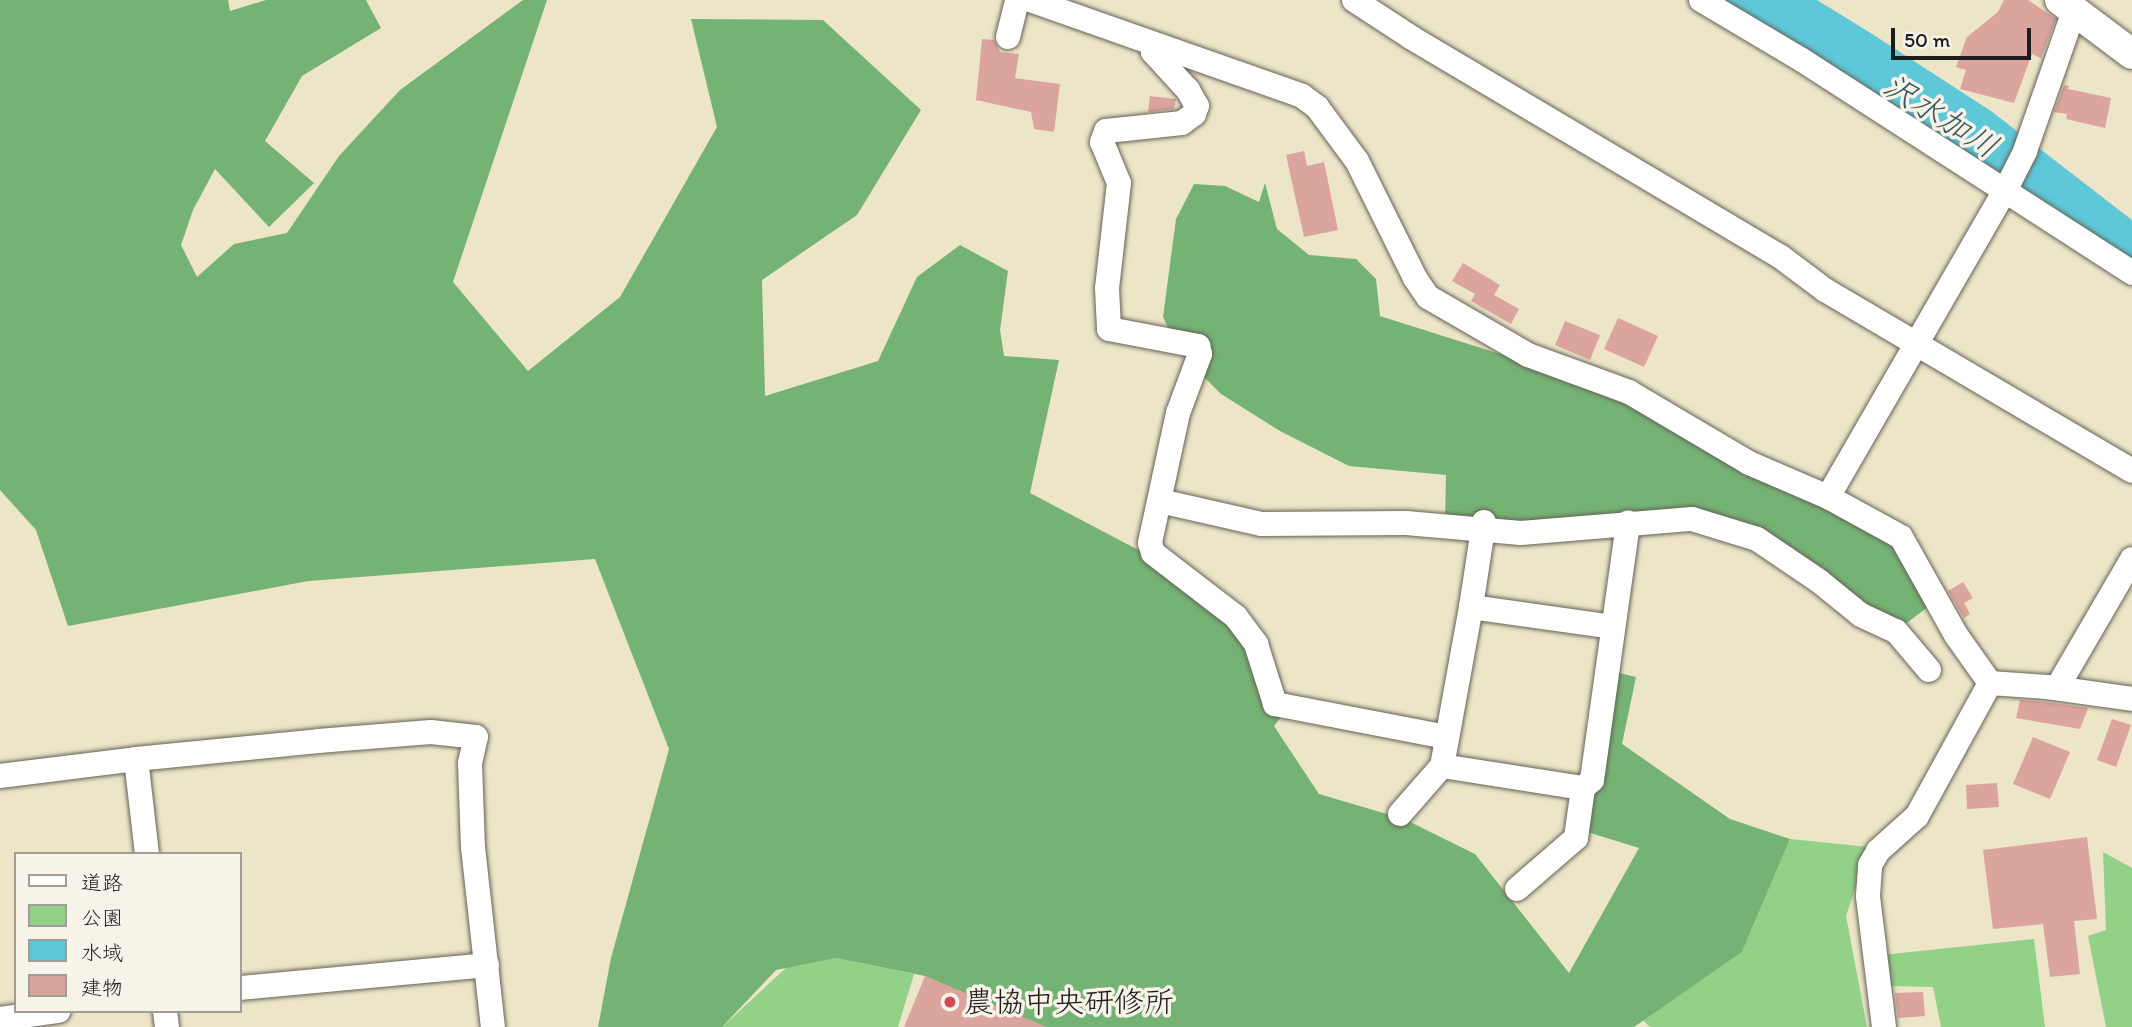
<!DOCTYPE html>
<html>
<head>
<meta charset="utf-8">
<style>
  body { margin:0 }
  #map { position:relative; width:2132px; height:1027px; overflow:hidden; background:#ece5c8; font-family:Itim,"Klee One",sans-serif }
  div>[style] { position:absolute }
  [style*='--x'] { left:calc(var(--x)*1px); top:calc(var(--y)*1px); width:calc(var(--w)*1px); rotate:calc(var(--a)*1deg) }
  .green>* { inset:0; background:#92d187 }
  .forest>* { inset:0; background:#75b374 }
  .water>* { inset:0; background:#5ec8d9 }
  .building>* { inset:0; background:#dba49d }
  .roads { filter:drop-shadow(0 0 2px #656258) drop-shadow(0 0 2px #656258) }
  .minor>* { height:24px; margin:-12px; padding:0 12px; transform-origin:12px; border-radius:12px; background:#fff }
  .major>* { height:30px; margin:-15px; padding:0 15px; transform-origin:15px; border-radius:15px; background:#fff }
  .dots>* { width:19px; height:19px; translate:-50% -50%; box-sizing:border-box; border:4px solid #f7f3e8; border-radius:50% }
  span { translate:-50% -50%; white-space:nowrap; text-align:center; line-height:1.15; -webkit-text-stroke:7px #f7f3e8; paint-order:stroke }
  .poi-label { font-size:30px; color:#1c1c1c }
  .left { translate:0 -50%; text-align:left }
  .water-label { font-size:32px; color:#33585e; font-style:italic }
  .legend { position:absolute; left:14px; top:852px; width:228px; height:161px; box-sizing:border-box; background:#f7f3e8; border:2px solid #9f9d96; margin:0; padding:9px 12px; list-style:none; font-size:21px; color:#1c1c1c }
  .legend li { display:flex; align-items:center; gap:14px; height:35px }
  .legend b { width:35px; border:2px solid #9f9d96 }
  .scale { position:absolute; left:1891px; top:28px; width:140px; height:32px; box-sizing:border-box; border:4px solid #1c1c1c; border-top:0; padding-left:9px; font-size:21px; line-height:24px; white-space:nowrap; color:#1c1c1c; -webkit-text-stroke:5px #f7f3e8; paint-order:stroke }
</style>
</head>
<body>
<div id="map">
  <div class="green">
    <i style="clip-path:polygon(1790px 839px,1869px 847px,1846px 916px,1867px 1027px,1650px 1027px,1643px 1020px,1742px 952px)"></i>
    <i style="clip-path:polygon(2103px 852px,2132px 868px,2132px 1027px,2106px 1027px,2088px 936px,2106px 930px)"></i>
    <i style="clip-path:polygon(2034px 939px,2045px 1027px,1941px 1027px,1933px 987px,1889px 986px,1882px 955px)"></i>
    <i style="clip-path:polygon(836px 958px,914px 974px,898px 1027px,722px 1027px,787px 967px)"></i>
  </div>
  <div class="forest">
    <i style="clip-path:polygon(0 0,228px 0,230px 11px,266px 0,366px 0,381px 28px,302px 76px,265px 141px,314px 183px,269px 227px,215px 169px,193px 210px,181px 245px,197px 277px,234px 244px,287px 233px,339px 156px,400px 90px,523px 0,547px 0,453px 282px,528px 371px,620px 297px,717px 127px,691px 19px,823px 20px,921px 110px,857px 215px,762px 280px,765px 396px,878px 361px,917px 277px,960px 245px,1008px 271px,1000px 330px,1004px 356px,1059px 360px,1030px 493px,1188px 576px,1261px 639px,1280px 676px,1285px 712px,1274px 726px,1319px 794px,1404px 819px,1475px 854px,1569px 973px,1639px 848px,1584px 831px,1612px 671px,1636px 677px,1622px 744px,1730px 819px,1790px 839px,1742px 952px,1634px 1027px,1035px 1027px,925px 976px,836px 958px,776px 970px,722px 1027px,598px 1027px,611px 958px,669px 749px,595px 559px,308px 581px,68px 626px,36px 530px,0 490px)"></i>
    <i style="clip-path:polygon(1265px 183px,1277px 229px,1309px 255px,1356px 259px,1376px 279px,1380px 316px,1592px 383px,1892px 533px,1928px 607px,1896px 631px,1731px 521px,1445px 520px,1446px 475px,1349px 466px,1280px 431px,1221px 394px,1201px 374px,1172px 336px,1163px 317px,1176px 219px,1194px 184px,1225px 186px,1259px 202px)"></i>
  </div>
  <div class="water">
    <i style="clip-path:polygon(1712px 0,1817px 0,1869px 32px,1991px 111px,2132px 220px,2132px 263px)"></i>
  </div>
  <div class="building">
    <i style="clip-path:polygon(2004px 0,2028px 0,2056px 19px,2041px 58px,2032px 54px,2014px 103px,1960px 89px,1966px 70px,1956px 67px,1967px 37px,1998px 12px)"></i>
    <i style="clip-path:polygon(982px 39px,994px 40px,1000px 52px,1019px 54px,1015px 78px,1060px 84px,1054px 132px,1034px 129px,1031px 112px,976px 100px)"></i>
    <i style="clip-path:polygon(2064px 85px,2069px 86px,2068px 89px,2111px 98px,2105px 128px,2066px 119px,2067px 114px,2054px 112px)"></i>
    <i style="clip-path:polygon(1150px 96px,1176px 99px,1174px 109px,1148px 112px)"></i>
    <i style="clip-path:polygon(1304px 151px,1307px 166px,1324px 162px,1338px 230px,1304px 237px,1286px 155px)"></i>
    <i style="clip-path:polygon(1463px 263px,1500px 285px,1494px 295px,1519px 309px,1511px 324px,1471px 301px,1475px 294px,1452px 281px)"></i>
    <i style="clip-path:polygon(1618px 318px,1658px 336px,1644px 367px,1604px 349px)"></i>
    <i style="clip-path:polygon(1565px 321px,1600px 335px,1590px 360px,1555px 345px)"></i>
    <i style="clip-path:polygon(1963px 582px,1973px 598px,1964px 603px,1970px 614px,1964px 618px,1948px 591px)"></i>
    <i style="clip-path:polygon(2020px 700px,2045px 702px,2088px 708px,2080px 729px,2016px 718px)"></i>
    <i style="clip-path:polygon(2112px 719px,2131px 725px,2116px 767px,2097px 760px)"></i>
    <i style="clip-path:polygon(2033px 737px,2070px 752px,2050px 799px,2013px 784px)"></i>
    <i style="clip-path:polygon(1997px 783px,1999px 807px,1967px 809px,1966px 785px)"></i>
    <i style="clip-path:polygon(2087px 837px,2097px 919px,2074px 921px,2080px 974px,2050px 977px,2043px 924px,1993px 929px,1983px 850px)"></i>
    <i style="clip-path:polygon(925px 976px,1047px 1027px,904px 1027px)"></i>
    <i style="clip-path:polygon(1923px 992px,1925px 1016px,1898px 1018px,1895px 993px)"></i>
  </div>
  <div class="roads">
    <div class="minor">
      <i style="--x:1030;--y:0;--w:288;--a:19.4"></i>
      <i style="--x:1302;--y:96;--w:19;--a:36"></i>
      <i style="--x:1317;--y:107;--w:67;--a:53.5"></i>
      <i style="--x:1357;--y:161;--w:131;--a:63.6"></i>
      <i style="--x:1415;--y:278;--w:23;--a:56"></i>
      <i style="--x:1428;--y:297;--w:116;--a:30.1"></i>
      <i style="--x:1528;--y:355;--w:108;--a:20.1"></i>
      <i style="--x:1629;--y:392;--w:139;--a:30.6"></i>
      <i style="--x:1749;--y:463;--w:86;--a:23.3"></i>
      <i style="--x:1828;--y:497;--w:83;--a:28.7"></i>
      <i style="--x:1901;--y:537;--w:112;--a:60.7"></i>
      <i style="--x:1956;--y:635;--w:59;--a:54.7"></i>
      <i style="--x:1990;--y:683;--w:57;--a:4"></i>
      <i style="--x:2047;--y:687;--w:86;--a:8"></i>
      <i style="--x:1354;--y:0;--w:69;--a:33.2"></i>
      <i style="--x:1412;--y:38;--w:429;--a:30.7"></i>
      <i style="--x:1781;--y:257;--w:55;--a:36.9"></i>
      <i style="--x:1825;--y:290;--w:356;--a:30.5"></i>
      <i style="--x:1701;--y:0;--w:117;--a:30.7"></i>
      <i style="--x:1802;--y:60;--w:393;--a:32.8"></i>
      <i style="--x:1008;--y:37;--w:38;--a:-76"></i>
      <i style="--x:1152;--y:44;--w:8;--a:83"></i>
      <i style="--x:1153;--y:52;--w:52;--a:47.4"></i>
      <i style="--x:1188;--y:90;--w:18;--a:61"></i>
      <i style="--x:1197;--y:106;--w:9;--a:111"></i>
      <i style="--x:1194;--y:114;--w:15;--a:143"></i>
      <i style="--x:1182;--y:123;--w:76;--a:174"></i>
      <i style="--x:1106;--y:131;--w:12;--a:110"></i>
      <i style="--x:1102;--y:142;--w:44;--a:67.5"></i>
      <i style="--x:1119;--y:183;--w:106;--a:96.5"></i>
      <i style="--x:1107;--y:288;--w:41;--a:87.2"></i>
      <i style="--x:1109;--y:329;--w:91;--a:10.8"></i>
      <i style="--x:1198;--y:346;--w:8;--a:76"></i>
      <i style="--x:1200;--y:354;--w:63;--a:110.4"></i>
      <i style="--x:1178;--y:413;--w:133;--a:102.2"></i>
      <i style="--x:1150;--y:543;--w:10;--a:73"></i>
      <i style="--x:1153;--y:553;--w:105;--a:37.6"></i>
      <i style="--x:1236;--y:617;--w:34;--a:53"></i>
      <i style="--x:1256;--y:644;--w:63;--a:72.4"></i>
      <i style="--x:1275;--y:704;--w:175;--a:10.9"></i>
      <i style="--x:1828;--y:497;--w:360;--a:-60"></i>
      <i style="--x:2008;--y:185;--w:38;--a:-63"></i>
      <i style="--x:2025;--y:151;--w:148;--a:-70.7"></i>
      <i style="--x:1160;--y:501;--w:104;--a:12.8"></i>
      <i style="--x:1261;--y:524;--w:145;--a:-0.4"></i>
      <i style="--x:1406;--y:523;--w:115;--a:5"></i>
      <i style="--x:1521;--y:533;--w:172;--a:-4.7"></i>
      <i style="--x:1692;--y:519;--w:68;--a:17.1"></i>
      <i style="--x:1757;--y:539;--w:75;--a:34.1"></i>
      <i style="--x:1819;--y:581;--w:54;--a:39"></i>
      <i style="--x:1861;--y:615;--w:38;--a:25"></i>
      <i style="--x:1896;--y:631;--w:51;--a:49.8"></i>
      <i style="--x:1484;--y:522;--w:86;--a:98.7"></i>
      <i style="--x:1471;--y:607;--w:143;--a:8"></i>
      <i style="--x:1471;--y:607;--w:162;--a:100.3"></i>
      <i style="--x:1442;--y:766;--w:143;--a:8.9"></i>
      <i style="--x:2057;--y:688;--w:149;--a:-59.8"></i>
      <i style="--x:136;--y:759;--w:96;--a:83.4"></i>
      <i style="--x:0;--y:776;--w:137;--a:-7.1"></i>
      <i style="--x:136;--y:759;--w:183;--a:-5.6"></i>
      <i style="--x:318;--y:741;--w:113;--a:-4.6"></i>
      <i style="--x:431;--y:732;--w:45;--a:6.3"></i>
      <i style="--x:476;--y:737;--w:27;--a:103"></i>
      <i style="--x:470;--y:763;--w:84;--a:88"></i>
      <i style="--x:473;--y:847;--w:181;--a:83.7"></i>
      <i style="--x:1400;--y:814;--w:64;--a:-48.8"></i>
      <i style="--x:1517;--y:889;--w:78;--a:-40.8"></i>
      <i style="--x:1576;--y:838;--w:50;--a:-82"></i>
      <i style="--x:1583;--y:788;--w:12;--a:-42"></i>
      <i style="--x:1592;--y:780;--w:260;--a:-82"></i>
      <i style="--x:240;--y:988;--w:248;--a:-5.3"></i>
      <i style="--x:165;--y:1011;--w:16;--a:83"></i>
      <i style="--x:0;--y:1019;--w:59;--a:-7.9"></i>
      <i style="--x:1884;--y:1027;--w:132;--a:-97"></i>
      <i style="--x:1868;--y:896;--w:31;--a:-86"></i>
      <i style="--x:1870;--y:865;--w:16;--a:-60"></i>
      <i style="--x:1878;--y:851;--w:52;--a:-41.9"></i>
      <i style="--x:1917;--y:816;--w:152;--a:-61.2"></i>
    </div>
    <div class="major">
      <i style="--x:2060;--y:0;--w:90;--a:36.9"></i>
    </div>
  </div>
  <div class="dots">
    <i style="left:950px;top:1002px;background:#d1495b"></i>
  </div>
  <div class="poi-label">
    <span class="left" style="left:964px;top:1002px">農協中央研修所</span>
  </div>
  <div class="water-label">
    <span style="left:1941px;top:116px;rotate:32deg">沢水加川</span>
  </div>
  <ul class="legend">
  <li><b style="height:9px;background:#fff"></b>道路</li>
  <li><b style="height:19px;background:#92d187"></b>公園</li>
  <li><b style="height:19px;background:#5ec8d9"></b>水域</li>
  <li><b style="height:19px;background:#dba49d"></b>建物</li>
  </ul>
  <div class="scale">50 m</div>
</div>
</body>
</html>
